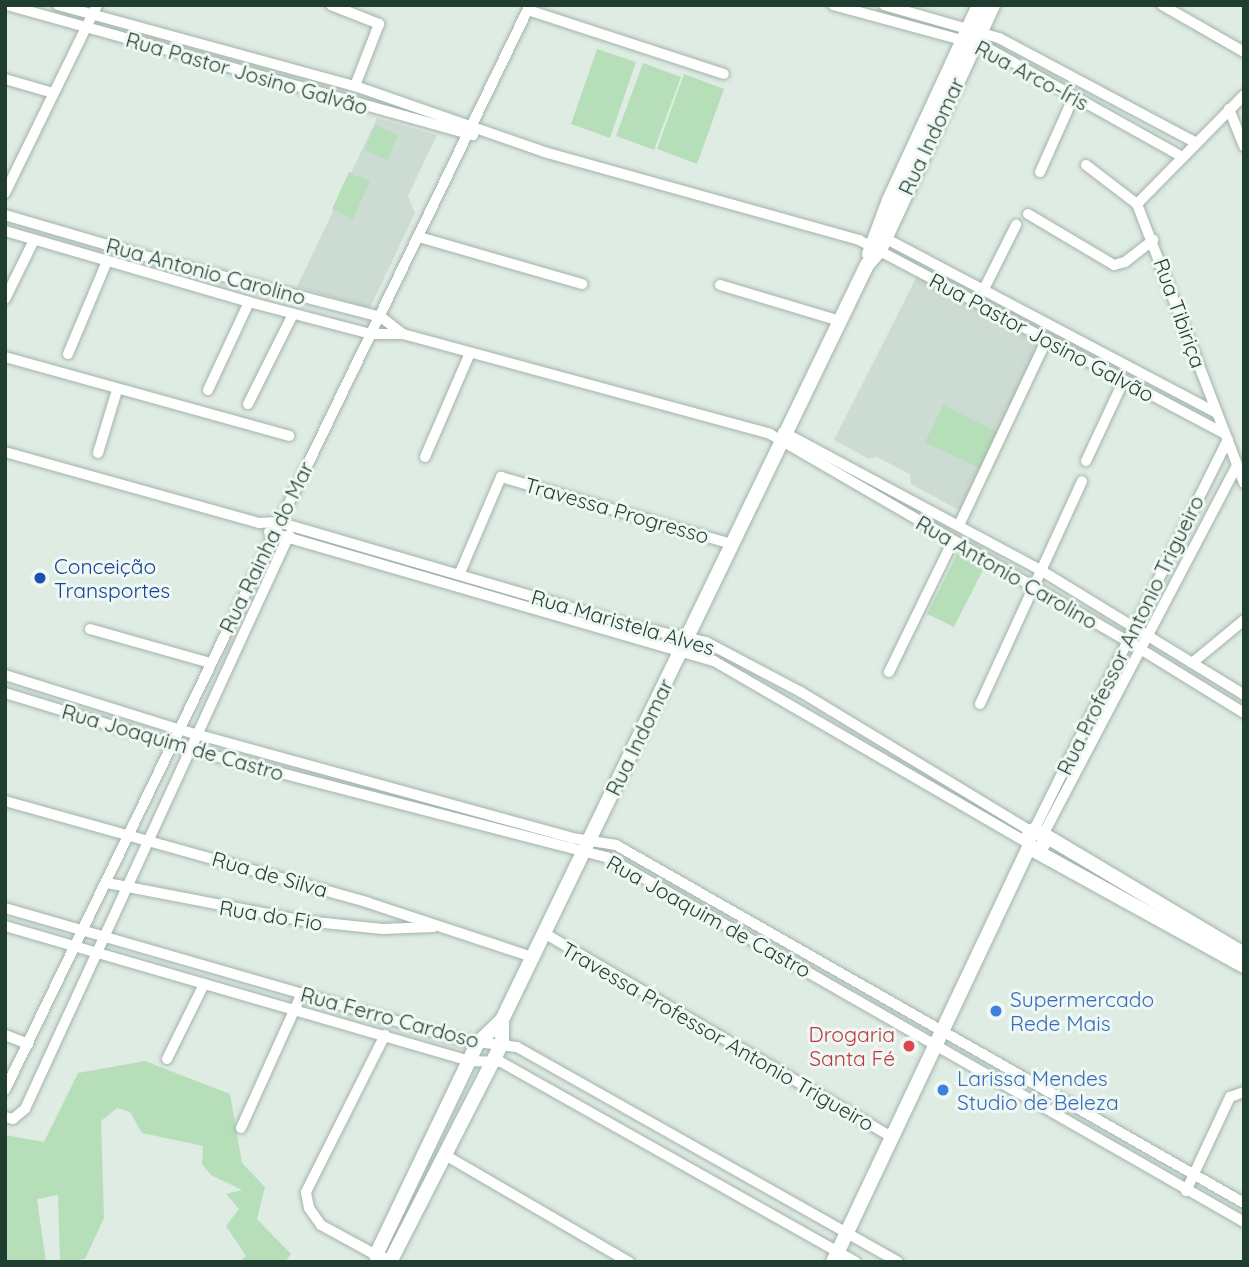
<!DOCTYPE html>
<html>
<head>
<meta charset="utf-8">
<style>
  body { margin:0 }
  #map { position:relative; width:1249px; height:1267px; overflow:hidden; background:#dfece4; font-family:Quicksand,sans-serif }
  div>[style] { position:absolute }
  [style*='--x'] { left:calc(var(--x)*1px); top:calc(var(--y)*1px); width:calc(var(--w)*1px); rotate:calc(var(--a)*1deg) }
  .built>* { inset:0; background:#cddcd3 }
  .green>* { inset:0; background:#b6dfb9 }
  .roads { filter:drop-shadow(0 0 2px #a2b4aa) drop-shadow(0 0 2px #a2b4aa) }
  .street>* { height:10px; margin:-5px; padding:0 5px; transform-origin:5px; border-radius:5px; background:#fff }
  .secondary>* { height:14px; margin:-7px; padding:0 7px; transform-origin:7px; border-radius:7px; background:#fff }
  .dots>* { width:19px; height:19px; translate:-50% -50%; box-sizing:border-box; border:4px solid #f0f8f3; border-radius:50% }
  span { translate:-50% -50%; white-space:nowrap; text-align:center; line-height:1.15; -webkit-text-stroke:6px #f0f8f3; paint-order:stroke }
  .street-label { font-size:21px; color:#1f3e30 }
  .transit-label { font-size:21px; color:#164399 }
  .left { translate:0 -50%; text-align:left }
  .shop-label { font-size:21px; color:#366cbe }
  .health-label { font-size:21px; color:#be3a42 }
  .right { translate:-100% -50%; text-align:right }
  .frame { position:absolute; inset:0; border:7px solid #1f3e30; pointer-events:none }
</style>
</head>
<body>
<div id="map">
  <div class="built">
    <i style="clip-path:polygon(377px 118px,437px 135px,408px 196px,415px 213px,370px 308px,297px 287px)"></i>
    <i style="clip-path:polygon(917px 276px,1043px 345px,964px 513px,911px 484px,910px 474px,877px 457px,869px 459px,834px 440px)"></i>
  </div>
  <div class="green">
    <i style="clip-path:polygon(597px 49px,636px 62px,610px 138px,571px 124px)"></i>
    <i style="clip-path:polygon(643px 63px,681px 77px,654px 150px,616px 136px)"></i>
    <i style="clip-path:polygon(684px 74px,724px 89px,697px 164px,657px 149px)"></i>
    <i style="clip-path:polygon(375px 125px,398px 135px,387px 160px,364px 150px)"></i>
    <i style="clip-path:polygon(349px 172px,370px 181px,353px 219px,332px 209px)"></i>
    <i style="clip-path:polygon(943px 405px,999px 433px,981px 469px,925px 442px)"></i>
    <i style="clip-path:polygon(957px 554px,984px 568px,954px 627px,927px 614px)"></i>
    <i style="clip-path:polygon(145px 1061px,230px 1094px,242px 1163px,265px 1187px,257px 1219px,291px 1254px,285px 1262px,239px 1262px,246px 1256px,226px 1226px,239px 1209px,226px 1194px,242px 1190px,211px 1175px,202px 1164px,203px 1146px,142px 1133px,130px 1112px,117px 1108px,101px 1121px,104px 1218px,85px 1259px,60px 1262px,58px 1195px,37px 1199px,46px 1262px,5px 1262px,5px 1135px,44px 1142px,78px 1073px)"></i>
  </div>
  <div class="roads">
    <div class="street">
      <i style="--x:7;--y:5;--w:484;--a:15.6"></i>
      <i style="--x:58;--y:5;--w:308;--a:15.3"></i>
      <i style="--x:355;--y:86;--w:200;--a:19.2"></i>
      <i style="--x:544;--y:152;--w:327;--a:15.6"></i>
      <i style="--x:859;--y:240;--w:414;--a:27.9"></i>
      <i style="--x:331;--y:5;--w:52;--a:21.6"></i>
      <i style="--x:379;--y:24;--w:66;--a:111.2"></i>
      <i style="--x:833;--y:5;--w:156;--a:15.2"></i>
      <i style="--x:984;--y:46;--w:226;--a:29.2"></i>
      <i style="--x:884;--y:5;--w:120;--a:16"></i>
      <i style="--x:999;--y:38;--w:222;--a:28"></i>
      <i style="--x:1162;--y:5;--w:95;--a:29.8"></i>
      <i style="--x:528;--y:10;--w:206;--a:18.1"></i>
      <i style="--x:5;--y:79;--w:50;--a:16.3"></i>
      <i style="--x:1229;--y:109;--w:40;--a:68"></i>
      <i style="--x:1086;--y:165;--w:64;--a:37.4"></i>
      <i style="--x:1137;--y:204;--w:299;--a:69"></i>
      <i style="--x:1040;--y:172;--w:83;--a:-65.9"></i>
      <i style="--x:5;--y:193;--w:209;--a:-63.9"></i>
      <i style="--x:1137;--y:204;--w:153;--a:-45.5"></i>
      <i style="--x:1028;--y:214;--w:100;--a:30.7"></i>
      <i style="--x:1114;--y:265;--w:11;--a:-15"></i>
      <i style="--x:1125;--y:262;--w:36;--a:-38"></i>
      <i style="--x:5;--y:215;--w:150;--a:16.3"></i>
      <i style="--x:149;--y:257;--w:240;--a:14.5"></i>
      <i style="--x:381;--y:317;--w:28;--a:38"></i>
      <i style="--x:5;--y:231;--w:254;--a:16.2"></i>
      <i style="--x:249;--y:302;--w:126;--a:14.7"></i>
      <i style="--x:371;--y:334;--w:32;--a:0"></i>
      <i style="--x:403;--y:334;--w:380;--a:15.2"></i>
      <i style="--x:770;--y:434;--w:430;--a:30.1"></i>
      <i style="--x:1142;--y:650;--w:120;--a:31.7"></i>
      <i style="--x:879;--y:235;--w:382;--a:27.8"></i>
      <i style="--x:419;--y:237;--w:170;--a:16.1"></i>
      <i style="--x:720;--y:285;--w:125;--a:16.7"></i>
      <i style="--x:984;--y:289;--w:72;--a:-63.4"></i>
      <i style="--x:5;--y:299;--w:66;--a:-63.8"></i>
      <i style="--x:68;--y:354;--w:101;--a:-67.2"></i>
      <i style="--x:5;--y:357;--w:295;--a:15.5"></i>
      <i style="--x:208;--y:390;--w:97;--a:-65"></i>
      <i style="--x:248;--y:404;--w:101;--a:-63.4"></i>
      <i style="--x:783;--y:432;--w:294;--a:28.2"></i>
      <i style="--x:1042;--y:571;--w:237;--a:31.5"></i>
      <i style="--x:5;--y:452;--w:264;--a:15.6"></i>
      <i style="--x:259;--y:523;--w:19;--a:-3"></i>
      <i style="--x:278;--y:522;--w:378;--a:16.3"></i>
      <i style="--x:641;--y:628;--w:66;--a:12.2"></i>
      <i style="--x:706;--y:642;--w:107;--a:27.8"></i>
      <i style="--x:801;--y:692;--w:270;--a:31.2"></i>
      <i style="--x:98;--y:453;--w:66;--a:-73.2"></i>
      <i style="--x:425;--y:457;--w:113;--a:-66.6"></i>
      <i style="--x:1086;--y:461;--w:89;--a:-64.9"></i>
      <i style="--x:959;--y:525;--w:206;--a:-64.7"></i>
      <i style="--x:269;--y:532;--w:463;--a:16.2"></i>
      <i style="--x:714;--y:661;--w:363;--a:30.1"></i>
      <i style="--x:459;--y:575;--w:107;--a:-66.8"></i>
      <i style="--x:501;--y:477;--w:241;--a:16.2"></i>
      <i style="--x:90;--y:629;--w:125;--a:15.8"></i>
      <i style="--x:1192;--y:663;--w:67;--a:-39.6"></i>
      <i style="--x:889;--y:672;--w:146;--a:-64"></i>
      <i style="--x:5;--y:675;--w:184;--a:17.4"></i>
      <i style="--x:181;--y:730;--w:406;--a:15.4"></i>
      <i style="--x:572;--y:838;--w:45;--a:9"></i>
      <i style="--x:616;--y:845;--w:723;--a:29.69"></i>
      <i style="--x:5;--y:693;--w:191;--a:17"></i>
      <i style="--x:188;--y:749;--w:433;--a:14.5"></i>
      <i style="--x:607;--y:857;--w:734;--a:29.81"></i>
      <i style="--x:980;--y:704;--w:245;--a:-65.4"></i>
      <i style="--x:5;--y:801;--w:375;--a:15.6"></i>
      <i style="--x:366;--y:902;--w:175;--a:18.3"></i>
      <i style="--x:1034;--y:830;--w:436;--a:-63.6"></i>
      <i style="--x:1044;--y:833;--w:416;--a:-62.3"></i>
      <i style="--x:107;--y:883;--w:202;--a:10.9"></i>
      <i style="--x:305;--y:921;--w:78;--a:5.9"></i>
      <i style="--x:383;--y:929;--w:50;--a:-2.3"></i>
      <i style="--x:5;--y:908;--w:475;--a:16.1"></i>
      <i style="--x:461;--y:1040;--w:56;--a:7.1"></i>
      <i style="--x:517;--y:1047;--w:437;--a:29.4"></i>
      <i style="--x:5;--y:926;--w:483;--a:16.2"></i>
      <i style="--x:469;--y:1061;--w:32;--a:2"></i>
      <i style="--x:501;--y:1062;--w:407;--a:29.4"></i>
      <i style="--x:544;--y:933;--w:405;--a:30.4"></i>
      <i style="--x:5;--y:1035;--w:25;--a:21"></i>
      <i style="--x:167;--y:1059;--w:84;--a:-63.7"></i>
      <i style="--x:5;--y:1090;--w:1205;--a:-64.18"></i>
      <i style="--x:5;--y:1117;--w:8;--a:14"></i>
      <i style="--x:13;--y:1119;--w:16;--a:-40"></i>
      <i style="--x:25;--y:1109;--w:632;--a:-65.3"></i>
      <i style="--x:241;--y:1128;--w:148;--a:-65.7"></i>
      <i style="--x:445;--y:1155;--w:213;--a:30.2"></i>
      <i style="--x:1186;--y:1191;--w:104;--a:-64.9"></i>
      <i style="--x:1230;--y:1097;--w:15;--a:-20"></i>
      <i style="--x:376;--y:1260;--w:5;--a:-90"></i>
      <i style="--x:376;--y:1255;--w:63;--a:-151.4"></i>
      <i style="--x:321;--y:1225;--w:21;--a:-125"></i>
      <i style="--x:309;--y:1208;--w:16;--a:-101"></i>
      <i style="--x:306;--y:1192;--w:176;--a:-63.3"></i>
    </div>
    <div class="secondary">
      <i style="--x:869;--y:254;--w:58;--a:-69.7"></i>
      <i style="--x:889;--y:200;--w:215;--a:-65.2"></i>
      <i style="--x:1046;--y:836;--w:230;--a:30.8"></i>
      <i style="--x:1039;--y:850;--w:14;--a:-54"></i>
      <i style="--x:1047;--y:839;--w:16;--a:-145"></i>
      <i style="--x:1034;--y:830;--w:11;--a:131"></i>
      <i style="--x:1027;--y:838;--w:12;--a:66"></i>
      <i style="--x:1032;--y:849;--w:242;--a:28.9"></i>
      <i style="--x:387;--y:1262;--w:13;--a:-148"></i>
      <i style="--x:376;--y:1255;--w:215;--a:-64.4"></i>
      <i style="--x:469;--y:1061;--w:19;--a:-65"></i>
      <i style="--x:477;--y:1044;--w:35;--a:-44"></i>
      <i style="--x:502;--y:1020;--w:839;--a:-64.2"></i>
      <i style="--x:867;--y:265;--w:20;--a:-49"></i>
      <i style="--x:880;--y:250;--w:270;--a:-65.2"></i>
      <i style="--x:390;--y:1262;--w:246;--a:-62.9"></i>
      <i style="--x:502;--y:1043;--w:23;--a:-90"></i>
      <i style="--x:833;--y:1262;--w:460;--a:-64.7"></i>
    </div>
  </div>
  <div class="dots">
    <i style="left:40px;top:578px;background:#1a4fb4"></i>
    <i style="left:996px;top:1011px;background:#3f7fe0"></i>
    <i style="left:909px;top:1046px;background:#e0444e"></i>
    <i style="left:943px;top:1090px;background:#3f7fe0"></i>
  </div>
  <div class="street-label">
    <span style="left:247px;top:73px;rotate:16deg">Rua Pastor Josino Galvão</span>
    <span style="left:1032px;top:75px;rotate:28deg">Rua Arco-Íris</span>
    <span style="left:931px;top:136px;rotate:-65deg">Rua Indomar</span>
    <span style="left:206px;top:271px;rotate:15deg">Rua Antonio Carolino</span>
    <span style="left:1180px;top:313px;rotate:70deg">Rua Tibiriça</span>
    <span style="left:1042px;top:337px;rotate:28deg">Rua Pastor Josino Galvão</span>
    <span style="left:617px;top:510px;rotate:16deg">Travessa Progresso</span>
    <span style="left:266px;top:547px;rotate:-64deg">Rua Rainha do Mar</span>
    <span style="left:1007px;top:572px;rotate:30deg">Rua Antonio Carolino</span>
    <span style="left:623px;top:622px;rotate:16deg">Rua Maristela Alves</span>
    <span style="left:1130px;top:635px;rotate:-64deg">Rua Professor Antonio Trigueiro</span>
    <span style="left:639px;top:737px;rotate:-64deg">Rua Indomar</span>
    <span style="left:173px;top:742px;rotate:16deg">Rua Joaquim de Castro</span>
    <span style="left:270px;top:874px;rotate:16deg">Rua de Silva</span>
    <span style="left:271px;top:915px;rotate:9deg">Rua do Fio</span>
    <span style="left:709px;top:916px;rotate:29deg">Rua Joaquim de Castro</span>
    <span style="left:390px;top:1017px;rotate:15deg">Rua Ferro Cardoso</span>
    <span style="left:718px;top:1036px;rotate:30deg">Travessa Professor Antonio Trigueiro</span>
  </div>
  <div class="transit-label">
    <span class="left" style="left:54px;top:578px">Conceição<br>Transportes</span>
  </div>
  <div class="shop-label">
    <span class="left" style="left:1010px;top:1011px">Supermercado<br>Rede Mais</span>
    <span class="left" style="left:957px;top:1090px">Larissa Mendes<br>Studio de Beleza</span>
  </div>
  <div class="health-label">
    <span class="right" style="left:895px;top:1046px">Drogaria<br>Santa Fé</span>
  </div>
  <div class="frame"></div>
</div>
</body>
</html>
